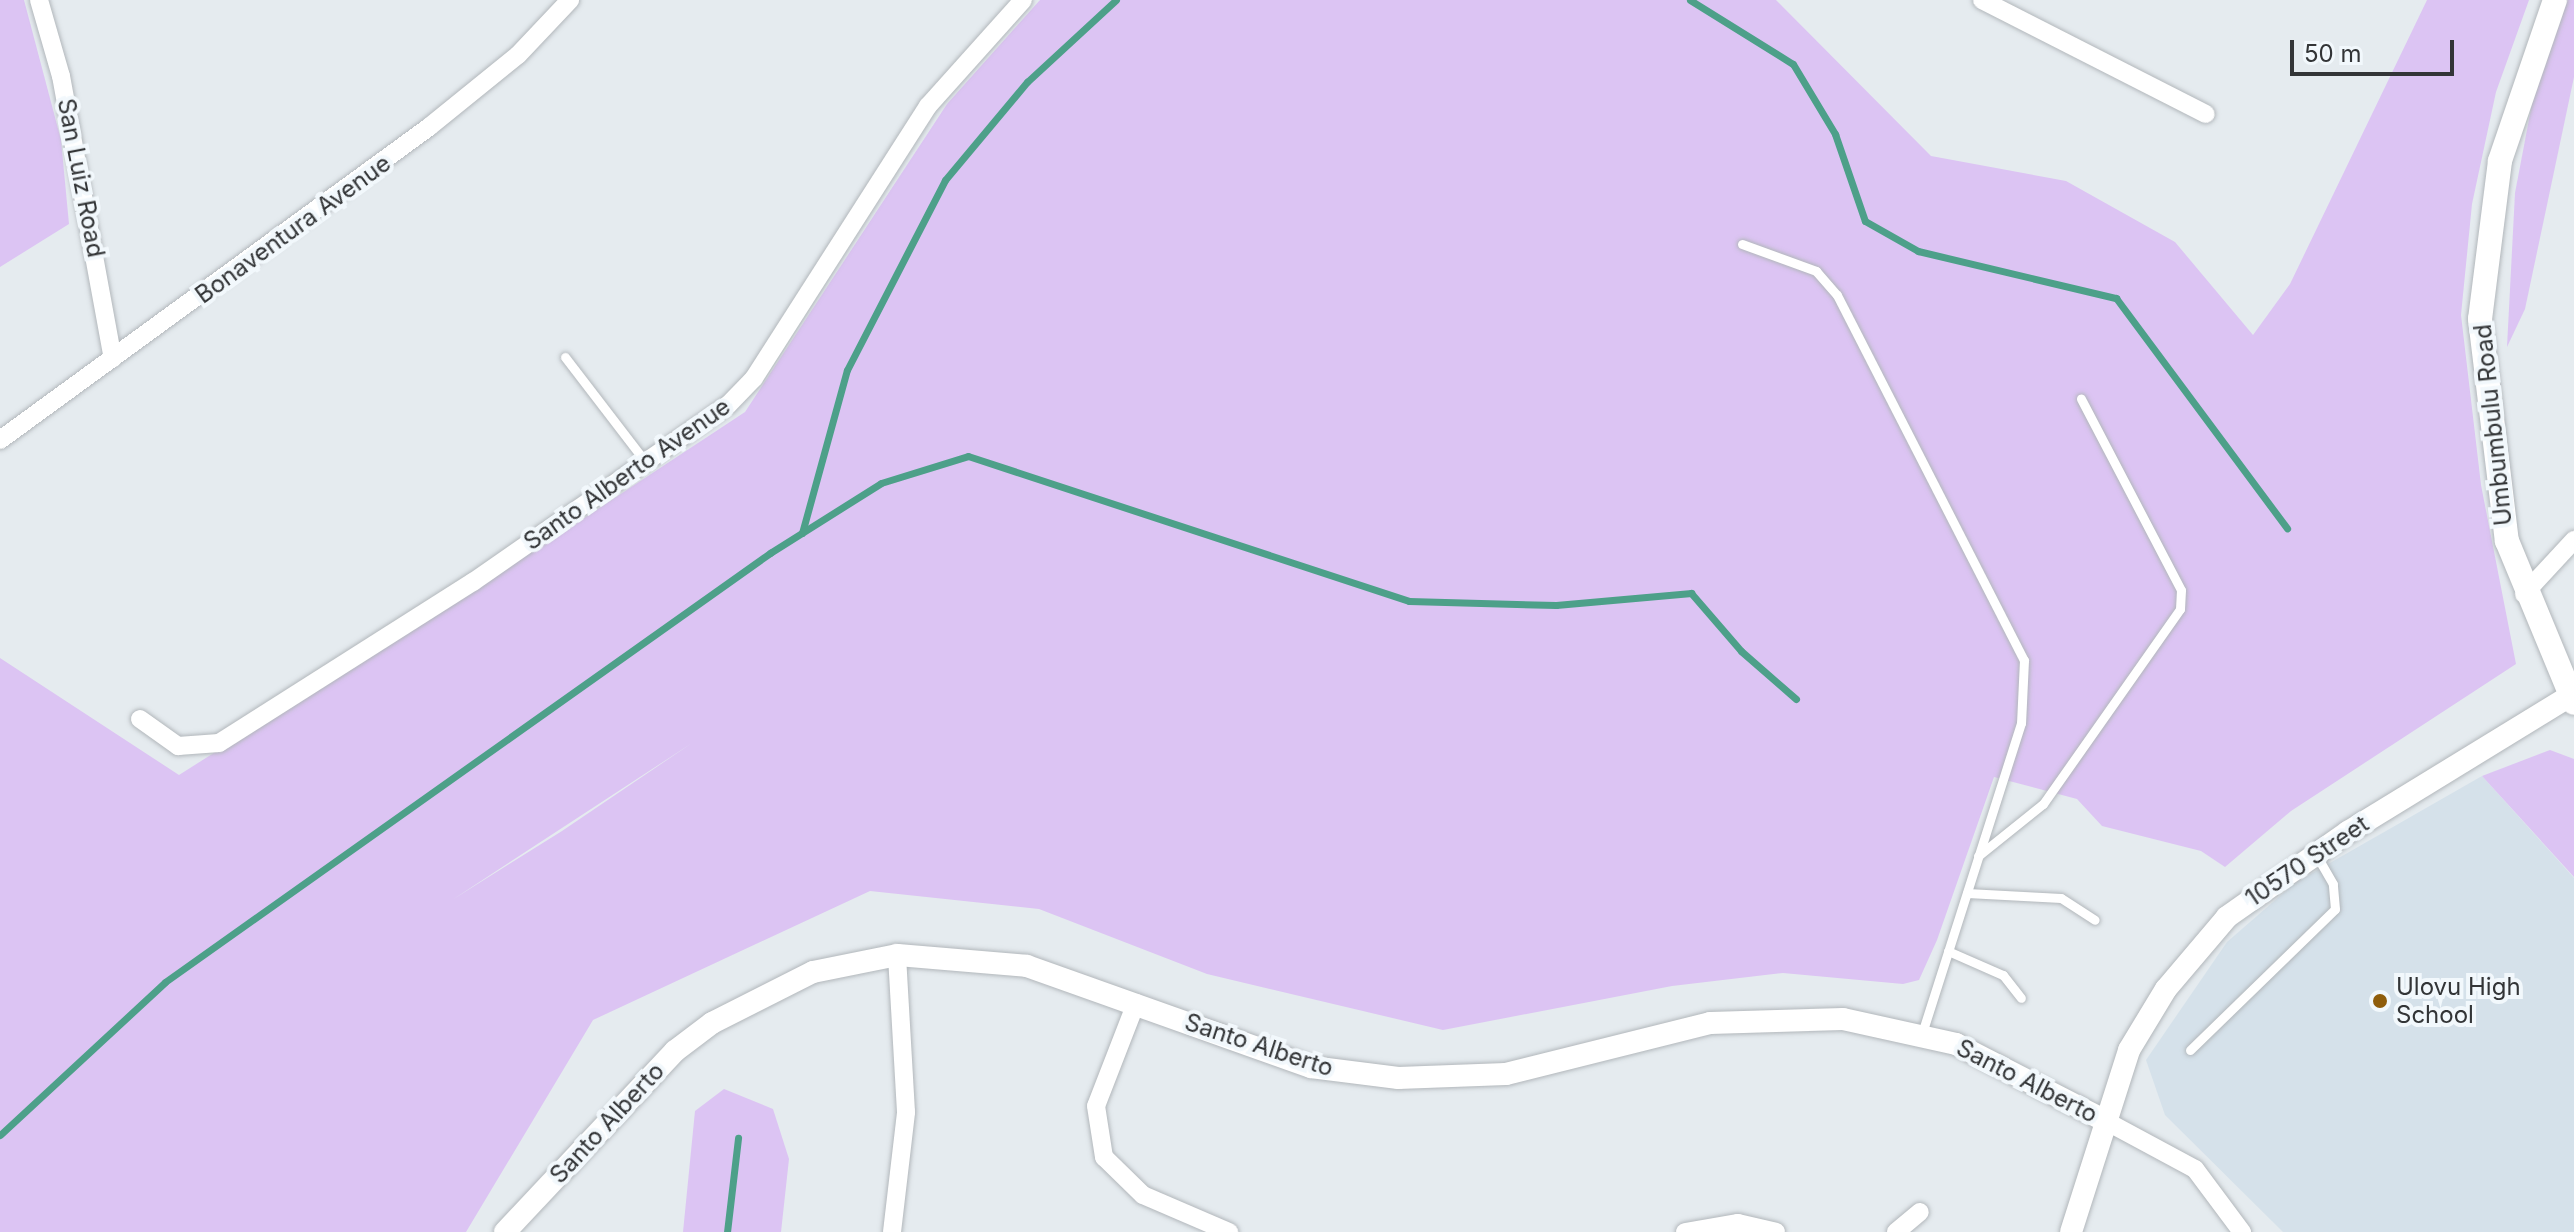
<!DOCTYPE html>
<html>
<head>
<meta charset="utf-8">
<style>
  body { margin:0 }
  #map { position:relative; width:2574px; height:1232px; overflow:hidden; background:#e5ebef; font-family:Inter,sans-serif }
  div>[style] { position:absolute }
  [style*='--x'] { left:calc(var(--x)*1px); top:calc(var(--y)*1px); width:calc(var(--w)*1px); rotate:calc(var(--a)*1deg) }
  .built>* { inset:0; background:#d5e1ea }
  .green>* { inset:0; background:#dcc4f3 }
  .stream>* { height:7px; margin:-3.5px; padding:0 3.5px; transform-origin:3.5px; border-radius:3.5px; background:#4da089 }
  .roads { filter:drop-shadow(0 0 2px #b2b7bb) drop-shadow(0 0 2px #b2b7bb) }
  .service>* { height:9px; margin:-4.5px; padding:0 4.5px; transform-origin:4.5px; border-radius:4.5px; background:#fff }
  .minor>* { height:18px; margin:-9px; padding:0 9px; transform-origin:9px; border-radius:9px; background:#fff }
  .tertiary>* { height:22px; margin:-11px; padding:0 11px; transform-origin:11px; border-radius:11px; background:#fff }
  .secondary>* { height:24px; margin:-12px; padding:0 12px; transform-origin:12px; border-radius:12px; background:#fff }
  .dots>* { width:22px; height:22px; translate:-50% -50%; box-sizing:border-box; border:4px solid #f2f8fc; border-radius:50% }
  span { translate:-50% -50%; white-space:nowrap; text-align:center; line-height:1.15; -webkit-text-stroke:8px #f2f8fc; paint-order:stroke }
  .street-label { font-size:24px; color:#333537 }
  .poi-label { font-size:24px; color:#333537 }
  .left { translate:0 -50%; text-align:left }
  .scale { position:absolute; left:2290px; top:40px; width:164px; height:36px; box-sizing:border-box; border:4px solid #333537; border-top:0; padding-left:10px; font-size:24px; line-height:28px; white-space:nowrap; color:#333537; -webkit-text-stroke:6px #f2f8fc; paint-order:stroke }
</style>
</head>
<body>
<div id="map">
  <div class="built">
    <i style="clip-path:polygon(2482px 776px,2574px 878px,2574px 1232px,2283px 1232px,2165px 1115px,2146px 1060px,2227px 942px,2295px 883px)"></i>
  </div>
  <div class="green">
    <i style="clip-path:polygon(0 0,24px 0,61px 140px,69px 224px,0 267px)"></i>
    <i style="clip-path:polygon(evenodd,1040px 0,1776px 0,1931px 156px,2066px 181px,2175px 242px,2253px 335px,2290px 284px,2427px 0,2529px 0,2496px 92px,2472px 204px,2461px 315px,2481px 485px,2516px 664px,2291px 811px,2225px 867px,2201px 851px,2102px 826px,2077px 799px,1994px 777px,1937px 940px,1919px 980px,1903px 984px,1783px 973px,1672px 986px,1443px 1030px,1207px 974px,1039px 909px,870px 891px,593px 1020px,466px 1232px,0 1232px,0 658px,179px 775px,557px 536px,745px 412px,947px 104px,1040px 0,692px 743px,562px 831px,452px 900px,692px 743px)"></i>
    <i style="clip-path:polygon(2567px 0,2574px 0,2574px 77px,2525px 309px,2507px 347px,2515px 193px,2534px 93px)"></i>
    <i style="clip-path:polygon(2550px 750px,2574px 759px,2574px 877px,2482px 776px)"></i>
    <i style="clip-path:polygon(724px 1089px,773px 1109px,789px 1159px,781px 1232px,683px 1232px,695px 1111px)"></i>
  </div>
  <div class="stream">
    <i style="--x:1690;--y:0;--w:121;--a:31.9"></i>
    <i style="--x:1793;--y:64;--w:82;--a:59"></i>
    <i style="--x:1835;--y:134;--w:92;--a:71"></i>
    <i style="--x:1865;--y:221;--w:61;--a:29.5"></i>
    <i style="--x:1918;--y:251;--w:204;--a:13.4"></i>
    <i style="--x:2116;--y:298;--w:287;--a:53.4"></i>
    <i style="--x:802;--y:533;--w:169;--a:-74.6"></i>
    <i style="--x:847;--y:370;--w:214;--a:-62.7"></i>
    <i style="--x:945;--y:180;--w:128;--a:-50.1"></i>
    <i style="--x:1027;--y:82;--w:121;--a:-42.7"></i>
    <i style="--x:0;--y:1135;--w:225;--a:-42.8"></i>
    <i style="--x:165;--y:982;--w:742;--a:-35.34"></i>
    <i style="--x:770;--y:553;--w:131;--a:-32.2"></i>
    <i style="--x:881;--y:483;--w:91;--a:-17.2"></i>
    <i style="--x:968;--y:456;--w:464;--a:18.2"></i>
    <i style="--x:1409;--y:601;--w:147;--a:1.6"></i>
    <i style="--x:1556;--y:605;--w:136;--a:-5.1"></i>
    <i style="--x:1691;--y:593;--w:77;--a:49.2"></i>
    <i style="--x:1741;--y:651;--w:73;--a:41.1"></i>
    <i style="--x:727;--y:1232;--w:95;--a:-83.3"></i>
  </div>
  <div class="roads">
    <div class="service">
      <i style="--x:1742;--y:244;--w:79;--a:20"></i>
      <i style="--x:1816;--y:271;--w:32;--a:49"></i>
      <i style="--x:1837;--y:295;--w:410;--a:62.9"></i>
      <i style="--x:2024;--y:660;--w:63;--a:92.7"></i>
      <i style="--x:2021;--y:723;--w:326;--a:107.7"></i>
      <i style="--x:565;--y:357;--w:135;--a:52.5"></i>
      <i style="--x:1978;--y:856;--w:83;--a:-38.7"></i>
      <i style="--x:2043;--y:804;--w:238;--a:-54.9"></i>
      <i style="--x:2180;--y:609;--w:19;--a:-87"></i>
      <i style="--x:2181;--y:590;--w:216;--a:-117.6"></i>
      <i style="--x:1967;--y:893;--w:94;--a:3"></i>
      <i style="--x:2061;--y:898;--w:40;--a:32.9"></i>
      <i style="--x:1948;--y:951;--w:60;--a:23.6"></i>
      <i style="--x:2003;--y:975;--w:29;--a:52"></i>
      <i style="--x:2190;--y:1050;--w:202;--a:-44.2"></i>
      <i style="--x:2335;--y:909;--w:25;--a:-95"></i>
      <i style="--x:2333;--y:884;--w:32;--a:-120"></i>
    </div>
    <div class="minor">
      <i style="--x:39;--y:0;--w:79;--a:73.9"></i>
      <i style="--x:61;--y:76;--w:287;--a:79.6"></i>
      <i style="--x:1982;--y:0;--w:251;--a:27"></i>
      <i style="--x:0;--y:440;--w:531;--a:-36.11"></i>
      <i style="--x:429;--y:127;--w:114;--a:-39"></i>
      <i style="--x:518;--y:55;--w:76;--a:-46.6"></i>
      <i style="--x:2524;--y:594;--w:74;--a:-47.2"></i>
      <i style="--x:140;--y:719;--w:47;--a:35.4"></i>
      <i style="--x:178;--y:746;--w:41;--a:-4.2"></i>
      <i style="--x:219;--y:743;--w:301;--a:-32.4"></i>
      <i style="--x:473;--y:582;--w:310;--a:-34.8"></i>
      <i style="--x:728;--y:405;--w:37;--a:-46"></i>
      <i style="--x:754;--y:378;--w:323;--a:-57.4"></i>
      <i style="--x:928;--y:106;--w:142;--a:-48.1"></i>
      <i style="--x:1136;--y:1003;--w:110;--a:111.2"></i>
      <i style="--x:1096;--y:1106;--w:52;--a:81.1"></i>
      <i style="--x:1104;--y:1157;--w:54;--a:44.3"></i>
      <i style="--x:1143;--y:1195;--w:94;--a:23.3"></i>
      <i style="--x:2102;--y:1119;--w:106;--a:28.3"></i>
      <i style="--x:2195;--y:1169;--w:79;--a:53.3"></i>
      <i style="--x:892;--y:1232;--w:121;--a:-83.3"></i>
      <i style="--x:906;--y:1112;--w:157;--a:-93.3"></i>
      <i style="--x:1685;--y:1232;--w:54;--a:-9.6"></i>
      <i style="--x:1738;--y:1223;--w:39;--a:13"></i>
      <i style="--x:1896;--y:1232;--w:31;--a:-40"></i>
    </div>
    <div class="tertiary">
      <i style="--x:505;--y:1232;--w:248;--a:-46.8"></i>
      <i style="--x:675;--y:1051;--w:46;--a:-37.1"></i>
      <i style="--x:712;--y:1023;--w:113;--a:-26.8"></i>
      <i style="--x:813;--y:972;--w:86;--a:-11.4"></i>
      <i style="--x:897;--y:955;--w:130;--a:4.8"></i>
      <i style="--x:1027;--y:966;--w:301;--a:19.6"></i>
      <i style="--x:1311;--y:1067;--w:88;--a:7.2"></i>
      <i style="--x:1398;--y:1078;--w:108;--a:-2.1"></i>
      <i style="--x:1506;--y:1074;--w:210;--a:-14"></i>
      <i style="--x:1710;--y:1023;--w:133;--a:-1.7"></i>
      <i style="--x:1843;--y:1019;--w:116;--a:12.5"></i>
      <i style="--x:1956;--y:1044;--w:164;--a:27.2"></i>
      <i style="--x:2071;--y:1232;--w:191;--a:-72.3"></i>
      <i style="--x:2129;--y:1050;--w:71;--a:-58.8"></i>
      <i style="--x:2166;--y:989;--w:94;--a:-49.7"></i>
      <i style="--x:2227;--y:917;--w:148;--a:-35.1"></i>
      <i style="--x:2348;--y:832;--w:260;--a:-31.5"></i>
    </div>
    <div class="secondary">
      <i style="--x:2555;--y:0;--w:170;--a:108.9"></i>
      <i style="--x:2500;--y:161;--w:159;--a:97.2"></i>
      <i style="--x:2480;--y:319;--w:224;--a:83.1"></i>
      <i style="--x:2507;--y:541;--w:175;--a:67.5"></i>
    </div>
  </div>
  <div class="dots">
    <i style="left:2380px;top:1001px;background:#8f5d0b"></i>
  </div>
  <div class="street-label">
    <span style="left:81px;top:178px;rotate:79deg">San Luiz Road</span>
    <span style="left:293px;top:229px;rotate:-36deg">Bonaventura Avenue</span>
    <span style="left:2493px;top:425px;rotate:-96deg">Umbumbulu Road</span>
    <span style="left:627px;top:474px;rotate:-35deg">Santo Alberto Avenue</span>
    <span style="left:2307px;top:861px;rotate:-34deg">10570 Street</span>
    <span style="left:1259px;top:1045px;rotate:18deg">Santo Alberto</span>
    <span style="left:2027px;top:1081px;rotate:27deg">Santo Alberto</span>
    <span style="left:607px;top:1123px;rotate:-47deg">Santo Alberto</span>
  </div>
  <div class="poi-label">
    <span class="left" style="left:2396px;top:1001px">Ulovu High<br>School</span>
  </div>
  <div class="scale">50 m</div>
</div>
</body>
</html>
